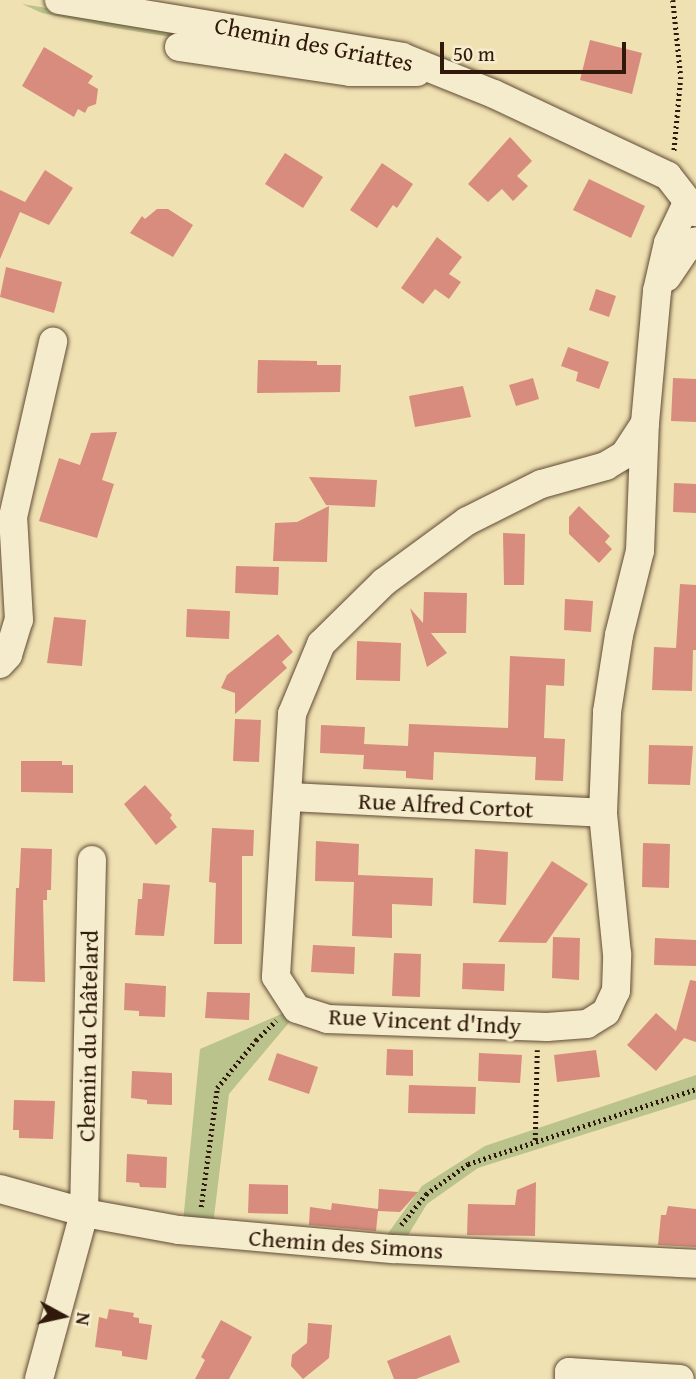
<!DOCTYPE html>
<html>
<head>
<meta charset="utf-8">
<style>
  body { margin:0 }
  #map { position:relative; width:696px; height:1379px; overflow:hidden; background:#f0e1b2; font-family:"Gentium Book Plus",serif }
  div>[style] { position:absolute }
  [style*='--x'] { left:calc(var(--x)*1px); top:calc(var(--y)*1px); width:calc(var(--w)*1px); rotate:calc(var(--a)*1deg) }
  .green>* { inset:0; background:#bac38c }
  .building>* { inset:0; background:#d78c7e }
  .path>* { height:4.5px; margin-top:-2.25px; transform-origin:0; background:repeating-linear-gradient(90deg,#30190b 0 2px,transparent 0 5.5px) }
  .roads { filter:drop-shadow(0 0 2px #604b35) drop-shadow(0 0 2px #604b35) }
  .minor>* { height:28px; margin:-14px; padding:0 14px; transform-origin:14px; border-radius:14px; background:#f5eccd }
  span { translate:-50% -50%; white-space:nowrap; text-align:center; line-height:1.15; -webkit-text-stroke:6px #f5eccd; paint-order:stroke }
  .street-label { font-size:24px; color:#30190b }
  .north { position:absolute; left:28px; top:1281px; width:70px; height:70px; -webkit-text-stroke:5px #f5eccd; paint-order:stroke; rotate:98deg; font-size:19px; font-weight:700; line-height:28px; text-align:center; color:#30190b }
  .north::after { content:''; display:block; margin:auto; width:24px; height:32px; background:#30190b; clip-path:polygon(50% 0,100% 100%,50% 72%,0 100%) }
  .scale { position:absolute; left:440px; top:42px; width:186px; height:32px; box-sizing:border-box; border:4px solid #30190b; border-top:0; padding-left:9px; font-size:21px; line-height:24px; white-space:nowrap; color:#30190b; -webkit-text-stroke:5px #f5eccd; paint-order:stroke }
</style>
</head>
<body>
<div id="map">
  <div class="green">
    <i style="clip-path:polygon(22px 4px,398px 65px,356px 67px,115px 28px,42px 13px)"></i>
    <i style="clip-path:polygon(286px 1012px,292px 1019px,229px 1094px,213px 1225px,183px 1222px,200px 1049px)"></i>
    <i style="clip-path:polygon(696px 1075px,696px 1099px,478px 1168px,427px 1204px,405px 1240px,384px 1239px,422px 1186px,485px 1146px)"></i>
  </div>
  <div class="building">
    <i style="clip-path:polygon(590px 40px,642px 53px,632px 94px,580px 80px)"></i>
    <i style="clip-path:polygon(44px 47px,93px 76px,88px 83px,98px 89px,96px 104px,88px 107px,85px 113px,78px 109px,74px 117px,22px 86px)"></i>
    <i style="clip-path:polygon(510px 137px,532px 161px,517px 176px,528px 186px,513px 201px,502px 189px,488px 202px,468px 184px)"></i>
    <i style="clip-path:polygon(285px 153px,323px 177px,303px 208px,265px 184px)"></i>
    <i style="clip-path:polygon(382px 163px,413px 184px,397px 208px,393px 205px,377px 228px,350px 210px)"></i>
    <i style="clip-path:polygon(45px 170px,73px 188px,49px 225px,20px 212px,0 259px,0 190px,25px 202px)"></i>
    <i style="clip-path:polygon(589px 179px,645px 206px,631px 238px,573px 210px)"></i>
    <i style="clip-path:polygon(157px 209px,168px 209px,193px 225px,173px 257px,130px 233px,142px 216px,145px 219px)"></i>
    <i style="clip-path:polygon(437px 237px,462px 257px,449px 274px,461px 282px,449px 299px,435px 289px,423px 304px,401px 288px)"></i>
    <i style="clip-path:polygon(6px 267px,62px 282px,54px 313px,0 297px)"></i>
    <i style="clip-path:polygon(596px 289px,616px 296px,609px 317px,589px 310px)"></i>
    <i style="clip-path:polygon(568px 347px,609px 362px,599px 389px,576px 381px,578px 372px,561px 366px)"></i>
    <i style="clip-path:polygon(258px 360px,317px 361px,317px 365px,341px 365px,340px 392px,257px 393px)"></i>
    <i style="clip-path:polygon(533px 378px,539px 399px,516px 406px,509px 385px)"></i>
    <i style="clip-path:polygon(673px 378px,696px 379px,696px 422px,671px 421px)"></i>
    <i style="clip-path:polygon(463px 386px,471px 417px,415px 427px,409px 396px)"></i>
    <i style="clip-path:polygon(117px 432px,102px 480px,114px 484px,97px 538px,39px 521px,59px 458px,80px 465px,91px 433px)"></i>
    <i style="clip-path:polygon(309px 477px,377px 480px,375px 507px,326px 505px)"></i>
    <i style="clip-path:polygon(674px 483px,696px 484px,696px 513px,673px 512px)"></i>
    <i style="clip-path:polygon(329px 506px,327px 562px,273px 561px,275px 523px,297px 522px)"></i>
    <i style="clip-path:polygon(579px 506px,610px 536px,605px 542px,612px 549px,599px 563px,569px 534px,569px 517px)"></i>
    <i style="clip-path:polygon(503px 533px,525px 534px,524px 585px,504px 585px)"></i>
    <i style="clip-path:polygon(236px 566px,279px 567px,278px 595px,235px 593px)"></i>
    <i style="clip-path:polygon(680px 584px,696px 585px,696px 650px,693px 650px,692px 691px,652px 690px,654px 647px,676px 648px)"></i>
    <i style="clip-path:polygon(424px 592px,467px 593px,466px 633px,431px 633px,447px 653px,427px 667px,410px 608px,423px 623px)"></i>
    <i style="clip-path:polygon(565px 599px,593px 601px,591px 632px,564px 630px)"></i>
    <i style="clip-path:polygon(187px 609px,230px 611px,229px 639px,186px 637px)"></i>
    <i style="clip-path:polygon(54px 617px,86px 620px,82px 666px,47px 663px)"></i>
    <i style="clip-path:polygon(278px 634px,293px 652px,282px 662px,287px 668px,235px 714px,235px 693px,221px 688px,227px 675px)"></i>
    <i style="clip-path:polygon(357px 641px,401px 643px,400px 681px,356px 680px)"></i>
    <i style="clip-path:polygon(510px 656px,565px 659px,564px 686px,546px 685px,544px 738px,565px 739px,563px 781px,535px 780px,536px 757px,434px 752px,433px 780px,406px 778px,406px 771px,363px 769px,364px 755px,320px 753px,321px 725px,365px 727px,364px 744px,408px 746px,409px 724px,508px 728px)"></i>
    <i style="clip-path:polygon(235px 719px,261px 720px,259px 762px,233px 761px)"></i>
    <i style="clip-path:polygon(649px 745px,693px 746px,690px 785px,648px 784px)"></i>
    <i style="clip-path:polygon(21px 761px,62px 761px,62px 765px,73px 765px,73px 793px,21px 792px)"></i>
    <i style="clip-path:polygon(145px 785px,172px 815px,170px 818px,177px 827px,156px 845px,124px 804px)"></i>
    <i style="clip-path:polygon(212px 828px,254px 830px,253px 856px,242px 856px,242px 944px,214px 944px,216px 883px,209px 882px)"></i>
    <i style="clip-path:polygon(316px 841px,359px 844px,358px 875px,433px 878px,432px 906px,392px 904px,392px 938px,352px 936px,354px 882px,315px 881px)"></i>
    <i style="clip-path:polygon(643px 843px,670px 844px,669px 888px,642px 887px)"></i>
    <i style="clip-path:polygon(21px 848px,52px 849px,51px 890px,47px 890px,47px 900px,43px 900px,45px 982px,13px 981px,16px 888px,19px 888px)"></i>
    <i style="clip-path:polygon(475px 849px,508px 852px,506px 905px,473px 903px)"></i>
    <i style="clip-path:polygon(552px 861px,588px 884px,546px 943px,498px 942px)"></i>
    <i style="clip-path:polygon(143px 883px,170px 885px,164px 936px,135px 935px,138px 899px,142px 899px)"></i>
    <i style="clip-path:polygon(553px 937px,580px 938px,579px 980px,552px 978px)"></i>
    <i style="clip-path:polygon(655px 938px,696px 940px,696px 966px,654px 965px)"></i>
    <i style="clip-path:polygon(313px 945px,355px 947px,354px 974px,311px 972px)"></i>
    <i style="clip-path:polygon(394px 953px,421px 954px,420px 997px,392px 996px)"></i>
    <i style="clip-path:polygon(463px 963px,505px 964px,504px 991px,462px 989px)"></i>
    <i style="clip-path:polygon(690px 980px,696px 981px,696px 1042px,684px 1038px,656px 1071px,627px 1045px,656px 1013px,676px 1031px)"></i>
    <i style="clip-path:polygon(125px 983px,166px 986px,165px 1017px,139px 1016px,139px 1011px,124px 1010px)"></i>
    <i style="clip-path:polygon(207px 992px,250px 993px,249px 1020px,205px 1018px)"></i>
    <i style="clip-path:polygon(387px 1049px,413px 1050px,413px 1076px,386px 1075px)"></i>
    <i style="clip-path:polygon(596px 1050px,600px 1077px,557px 1082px,554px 1055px)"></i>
    <i style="clip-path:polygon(277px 1053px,318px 1067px,309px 1094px,268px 1080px)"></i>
    <i style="clip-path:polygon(479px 1053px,522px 1055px,520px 1083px,478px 1081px)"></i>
    <i style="clip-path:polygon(132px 1071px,172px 1073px,172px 1105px,147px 1104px,147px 1100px,131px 1098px)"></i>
    <i style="clip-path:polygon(409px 1085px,476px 1087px,475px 1114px,408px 1113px)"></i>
    <i style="clip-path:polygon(14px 1100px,55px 1101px,53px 1139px,19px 1138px,19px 1130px,13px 1130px)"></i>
    <i style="clip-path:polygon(127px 1154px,167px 1157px,166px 1188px,140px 1187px,139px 1183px,126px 1182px)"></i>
    <i style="clip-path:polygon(536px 1182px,535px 1236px,467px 1235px,468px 1204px,515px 1205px,517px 1190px)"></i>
    <i style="clip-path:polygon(249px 1184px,288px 1185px,288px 1214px,248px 1213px)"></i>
    <i style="clip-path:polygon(379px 1189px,418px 1192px,400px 1212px,378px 1211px,376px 1231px,309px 1225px,310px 1207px,331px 1210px,332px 1203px,378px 1209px)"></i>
    <i style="clip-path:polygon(668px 1206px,696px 1209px,696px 1247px,658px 1245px,661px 1215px,666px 1215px)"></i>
    <i style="clip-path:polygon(109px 1309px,134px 1313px,133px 1317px,139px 1318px,139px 1323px,152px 1325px,147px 1360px,122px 1356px,122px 1351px,95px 1347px,99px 1317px,107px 1319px)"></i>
    <i style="clip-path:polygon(221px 1320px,252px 1337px,229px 1379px,195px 1379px,205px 1360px,201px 1357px)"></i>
    <i style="clip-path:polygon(308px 1323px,332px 1325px,329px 1358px,303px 1379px,291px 1366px,292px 1355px,307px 1343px)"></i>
    <i style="clip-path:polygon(450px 1335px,460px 1362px,416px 1379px,394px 1379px,387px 1361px)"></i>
  </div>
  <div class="path">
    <i style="--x:673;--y:0;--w:77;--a:84.1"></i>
    <i style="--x:681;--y:77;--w:75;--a:95.3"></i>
    <i style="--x:535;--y:1140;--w:90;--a:-88.7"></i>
    <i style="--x:201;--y:1207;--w:120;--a:-82.3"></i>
    <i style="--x:217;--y:1088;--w:62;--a:-50.9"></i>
    <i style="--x:256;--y:1040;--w:28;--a:-44"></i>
    <i style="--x:401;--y:1225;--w:40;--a:-51"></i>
    <i style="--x:426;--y:1194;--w:52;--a:-35.5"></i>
    <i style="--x:468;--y:1164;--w:240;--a:-18.2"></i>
  </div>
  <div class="roads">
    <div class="minor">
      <i style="--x:59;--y:0;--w:348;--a:9.4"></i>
      <i style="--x:402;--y:57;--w:99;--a:21.9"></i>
      <i style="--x:494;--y:94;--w:192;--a:25.2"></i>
      <i style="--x:668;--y:176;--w:46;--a:52.1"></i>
      <i style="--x:179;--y:47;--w:173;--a:8.3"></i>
      <i style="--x:350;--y:72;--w:67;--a:0"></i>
      <i style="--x:667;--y:277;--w:32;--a:-56"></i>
      <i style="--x:685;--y:250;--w:14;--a:-39"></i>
      <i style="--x:645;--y:423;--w:38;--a:123"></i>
      <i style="--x:624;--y:455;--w:21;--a:149"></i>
      <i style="--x:606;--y:466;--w:67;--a:164.5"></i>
      <i style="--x:541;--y:484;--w:83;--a:153.4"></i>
      <i style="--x:467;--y:521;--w:103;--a:143.7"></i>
      <i style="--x:384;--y:582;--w:88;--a:135.5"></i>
      <i style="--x:321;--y:644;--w:76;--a:112.5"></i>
      <i style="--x:292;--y:714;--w:263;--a:93.5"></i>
      <i style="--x:276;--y:977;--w:38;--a:57"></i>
      <i style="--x:297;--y:1009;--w:32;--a:18"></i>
      <i style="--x:327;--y:1019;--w:220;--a:2.1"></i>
      <i style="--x:547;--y:1027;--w:40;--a:-4.3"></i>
      <i style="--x:587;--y:1024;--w:22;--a:-32"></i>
      <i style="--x:606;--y:1012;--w:23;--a:-65"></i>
      <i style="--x:616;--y:991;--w:37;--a:-88"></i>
      <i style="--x:617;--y:954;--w:142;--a:-95.7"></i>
      <i style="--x:603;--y:813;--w:101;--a:-87.7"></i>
      <i style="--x:607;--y:712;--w:78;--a:-81.1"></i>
      <i style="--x:619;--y:635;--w:87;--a:-76"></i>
      <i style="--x:640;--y:551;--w:128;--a:-87.8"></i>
      <i style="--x:645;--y:423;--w:133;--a:-84.8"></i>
      <i style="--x:657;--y:291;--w:49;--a:-77.1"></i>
      <i style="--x:668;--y:243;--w:44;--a:-64.6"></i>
      <i style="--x:0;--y:664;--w:12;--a:-48"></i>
      <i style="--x:8;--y:655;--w:37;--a:-73"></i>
      <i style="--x:19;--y:620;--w:103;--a:-93.3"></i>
      <i style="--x:13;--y:517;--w:180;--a:-77.1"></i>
      <i style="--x:289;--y:797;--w:314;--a:2.9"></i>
      <i style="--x:0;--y:1189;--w:93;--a:15.5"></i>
      <i style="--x:90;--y:1214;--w:90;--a:10.2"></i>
      <i style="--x:179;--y:1230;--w:216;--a:5.1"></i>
      <i style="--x:394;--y:1249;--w:302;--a:2.8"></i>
      <i style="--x:39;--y:1379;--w:172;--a:-74.8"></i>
      <i style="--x:84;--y:1213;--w:353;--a:-88.7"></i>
      <i style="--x:569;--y:1379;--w:7;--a:-90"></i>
      <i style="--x:569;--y:1372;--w:111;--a:3.6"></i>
    </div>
  </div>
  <div class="street-label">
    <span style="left:314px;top:44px;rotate:11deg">Chemin des Griattes</span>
    <span style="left:446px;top:805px;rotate:3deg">Rue Alfred Cortot</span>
    <span style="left:425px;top:1021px;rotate:3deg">Rue Vincent d'Indy</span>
    <span style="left:88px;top:1036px;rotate:-89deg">Chemin du Châtelard</span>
    <span style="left:346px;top:1244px;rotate:4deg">Chemin des Simons</span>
  </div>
  <div class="north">N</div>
  <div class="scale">50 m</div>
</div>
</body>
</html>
